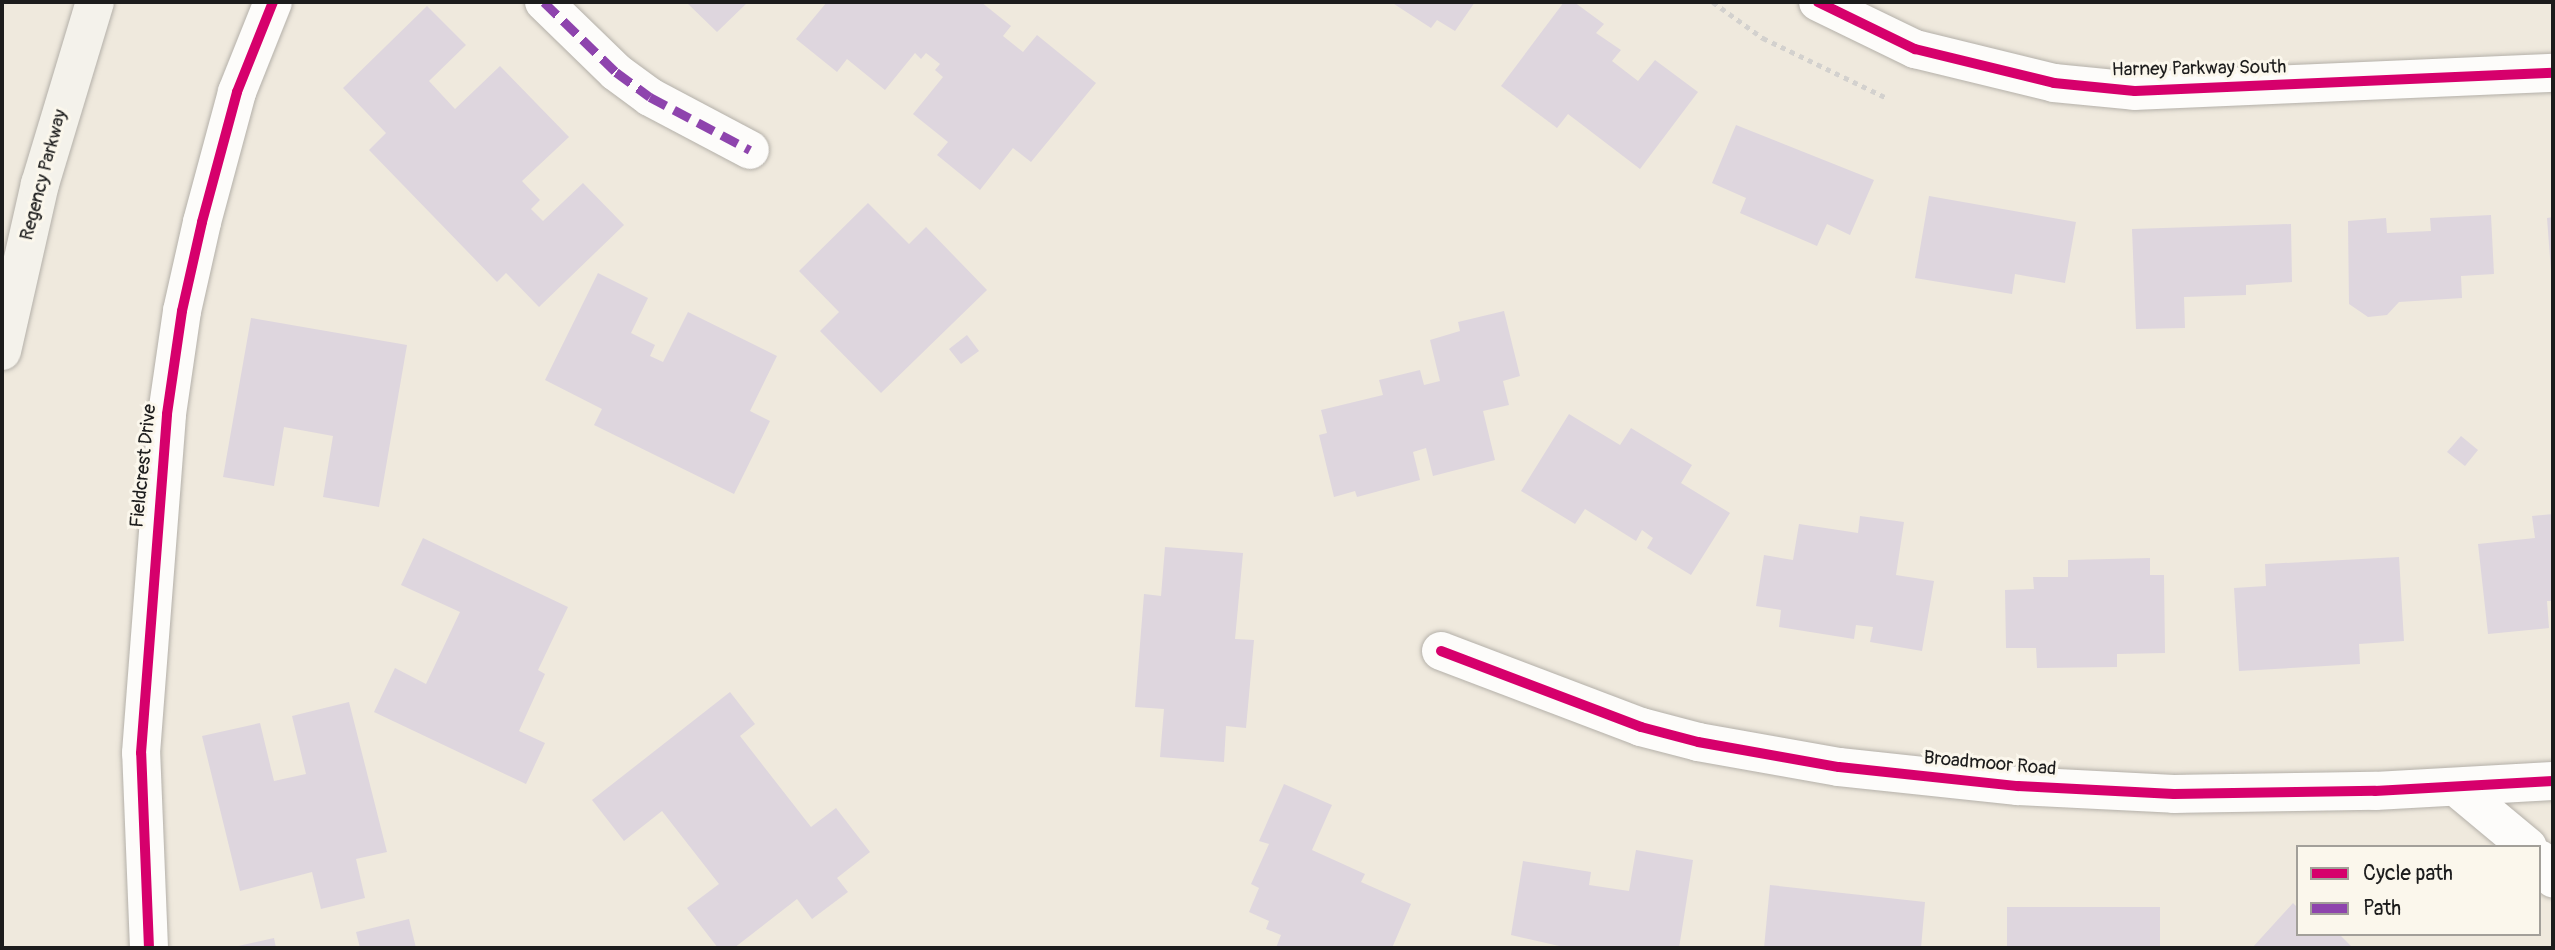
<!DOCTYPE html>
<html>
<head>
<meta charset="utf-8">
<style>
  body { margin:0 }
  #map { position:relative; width:2555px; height:950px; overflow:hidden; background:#efe9dd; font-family:Pangolin,sans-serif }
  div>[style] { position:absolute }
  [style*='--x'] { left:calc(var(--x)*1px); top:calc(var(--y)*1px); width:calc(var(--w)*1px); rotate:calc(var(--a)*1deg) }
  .building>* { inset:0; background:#ded6de }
  .path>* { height:4.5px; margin-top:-2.25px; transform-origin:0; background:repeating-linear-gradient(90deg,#d3d1ce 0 5px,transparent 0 10px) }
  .roads { filter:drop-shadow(0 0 2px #b4b0a9) drop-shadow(0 0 2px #b4b0a9) }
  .minor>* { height:38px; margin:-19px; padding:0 19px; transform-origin:19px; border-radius:19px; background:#fdfcfa }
  .secondary>* { height:38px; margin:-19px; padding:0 19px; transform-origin:19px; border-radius:19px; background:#f4f2eb }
  .quiet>* { height:9px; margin-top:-4.5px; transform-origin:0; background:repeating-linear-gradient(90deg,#8e44ad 0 18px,transparent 0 27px) }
  .cycleway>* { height:10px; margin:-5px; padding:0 5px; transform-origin:5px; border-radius:5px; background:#d6006c }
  span { translate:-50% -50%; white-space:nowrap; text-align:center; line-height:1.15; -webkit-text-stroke:6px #fbf7ec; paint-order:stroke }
  .street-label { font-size:19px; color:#1c1c1c }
  .frame { position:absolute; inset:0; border:4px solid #1c1c1c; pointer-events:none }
  .legend { position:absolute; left:2296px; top:845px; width:245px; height:91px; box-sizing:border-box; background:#fbf7ec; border:2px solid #a29f99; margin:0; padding:9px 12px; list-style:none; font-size:21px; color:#1c1c1c }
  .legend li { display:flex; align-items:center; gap:14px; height:35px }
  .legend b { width:35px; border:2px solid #a29f99 }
</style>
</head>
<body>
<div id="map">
  <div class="building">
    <i style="clip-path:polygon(686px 2px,748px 2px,717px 32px)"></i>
    <i style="clip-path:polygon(827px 2px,981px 2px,1011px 26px,1003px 36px,1023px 52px,1037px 35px,1096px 83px,1031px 162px,1013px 148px,980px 190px,937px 155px,948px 142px,913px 114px,943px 77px,935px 70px,940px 64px,926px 53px,921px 59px,915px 53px,885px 90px,847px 59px,837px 72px,796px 39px)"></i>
    <i style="clip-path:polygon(1391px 2px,1475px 2px,1455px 31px,1437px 20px,1431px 28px)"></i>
    <i style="clip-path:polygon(1564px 2px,1574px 2px,1604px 24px,1596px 33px,1621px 50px,1612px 61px,1638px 81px,1655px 60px,1698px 92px,1640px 169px,1568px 114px,1557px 128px,1501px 86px)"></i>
    <i style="clip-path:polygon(427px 6px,466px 45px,429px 81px,455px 109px,500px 66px,569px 137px,522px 181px,540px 200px,531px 209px,543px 221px,583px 183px,624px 225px,539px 307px,506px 273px,497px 282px,369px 150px,386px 133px,343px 88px)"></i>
    <i style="clip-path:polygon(1736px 125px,1874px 180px,1850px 235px,1827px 224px,1817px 246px,1740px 213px,1746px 198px,1712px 183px)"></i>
    <i style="clip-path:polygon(1929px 196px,2076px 222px,2065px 283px,2015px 274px,2012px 294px,1915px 278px)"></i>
    <i style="clip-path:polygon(868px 203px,909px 244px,926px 227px,987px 290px,881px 393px,820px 331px,839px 312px,799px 271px)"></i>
    <i style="clip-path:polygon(2491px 215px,2494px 274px,2461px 276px,2462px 298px,2399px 302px,2387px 315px,2368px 317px,2349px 304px,2348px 221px,2386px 218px,2387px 233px,2431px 231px,2430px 218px)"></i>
    <i style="clip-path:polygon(2553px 217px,2553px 271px,2551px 271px,2547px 218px)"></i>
    <i style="clip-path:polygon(2291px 224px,2292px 282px,2246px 285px,2246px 295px,2184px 297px,2185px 328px,2136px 329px,2132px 229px)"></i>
    <i style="clip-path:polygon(598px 273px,648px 298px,631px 333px,655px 345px,650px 356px,663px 362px,688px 312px,777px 356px,750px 411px,770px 421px,734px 494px,594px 425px,602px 409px,545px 380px)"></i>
    <i style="clip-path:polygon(1504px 311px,1520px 376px,1503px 381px,1509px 405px,1483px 411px,1495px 460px,1433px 476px,1426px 448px,1413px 452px,1420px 480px,1357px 497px,1355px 491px,1334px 497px,1319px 435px,1327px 433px,1321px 410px,1383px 395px,1379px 380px,1420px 370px,1424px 385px,1440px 381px,1430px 340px,1460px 331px,1458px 322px)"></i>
    <i style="clip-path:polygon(251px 318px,407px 345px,379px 507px,323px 497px,333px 436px,284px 427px,274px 486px,223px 477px)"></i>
    <i style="clip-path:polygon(967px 335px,979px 351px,961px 364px,949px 349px)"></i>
    <i style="clip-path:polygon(1569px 414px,1620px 445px,1631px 428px,1692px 465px,1681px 483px,1730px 513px,1691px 575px,1647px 548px,1653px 538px,1642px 530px,1636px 541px,1585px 509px,1575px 524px,1521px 491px)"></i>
    <i style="clip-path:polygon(2461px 436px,2478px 450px,2465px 466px,2447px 452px)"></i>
    <i style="clip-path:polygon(2553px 514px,2553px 601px,2547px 601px,2549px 628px,2488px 634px,2478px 544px,2535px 538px,2532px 516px)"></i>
    <i style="clip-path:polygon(1860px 516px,1904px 522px,1896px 575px,1934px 581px,1922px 651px,1870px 642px,1873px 627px,1856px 625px,1854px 639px,1779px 627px,1781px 610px,1756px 606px,1764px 555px,1793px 560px,1799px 524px,1858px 533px)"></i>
    <i style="clip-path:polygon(423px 538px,568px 607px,538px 670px,545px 674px,519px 731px,545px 743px,526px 784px,374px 712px,395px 668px,426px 684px,460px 612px,401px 585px)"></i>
    <i style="clip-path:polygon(1165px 547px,1243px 553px,1235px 639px,1254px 640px,1246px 728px,1226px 726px,1224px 762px,1160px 757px,1164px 709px,1135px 707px,1144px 594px,1161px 596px)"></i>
    <i style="clip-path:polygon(2399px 557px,2404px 641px,2359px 644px,2360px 664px,2239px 671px,2234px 588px,2266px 586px,2265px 564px)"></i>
    <i style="clip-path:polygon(2150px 558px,2150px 575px,2164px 575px,2165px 653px,2117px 654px,2117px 667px,2037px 668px,2036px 648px,2006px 648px,2005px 590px,2034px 589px,2033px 577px,2068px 577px,2068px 560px)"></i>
    <i style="clip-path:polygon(730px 692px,755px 724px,740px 736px,811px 827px,836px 808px,870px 852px,837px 878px,848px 892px,812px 919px,797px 899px,734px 948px,718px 948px,687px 908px,719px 884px,662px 811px,624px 841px,592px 800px)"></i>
    <i style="clip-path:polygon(349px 702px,387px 852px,356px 859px,365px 898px,321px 909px,312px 872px,240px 891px,202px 736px,260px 723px,274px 781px,306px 774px,292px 716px)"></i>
    <i style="clip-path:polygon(1284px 784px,1332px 805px,1312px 850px,1365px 874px,1361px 882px,1411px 904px,1392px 948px,1276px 948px,1281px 935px,1266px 929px,1269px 921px,1249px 912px,1259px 888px,1251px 884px,1269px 844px,1259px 841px)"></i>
    <i style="clip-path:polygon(1636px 850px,1693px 860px,1679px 948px,1568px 948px,1511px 935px,1523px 861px,1591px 872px,1589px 885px,1629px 891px)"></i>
    <i style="clip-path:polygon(1770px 885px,1925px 902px,1921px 948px,1764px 948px)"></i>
    <i style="clip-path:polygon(2293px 903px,2298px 908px,2298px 934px,2339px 934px,2353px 948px,2252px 948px)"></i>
    <i style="clip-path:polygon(2007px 907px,2160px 907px,2160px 948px,2007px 948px)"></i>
    <i style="clip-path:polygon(409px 919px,416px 948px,360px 948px,356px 932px)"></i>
    <i style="clip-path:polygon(274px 938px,276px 948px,234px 948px,234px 947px)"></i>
  </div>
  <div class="path">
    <i style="--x:1713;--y:2;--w:62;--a:35.8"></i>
    <i style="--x:1763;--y:38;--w:136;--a:25.8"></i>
  </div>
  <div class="roads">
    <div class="minor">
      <i style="--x:544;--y:2;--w:100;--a:44.2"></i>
      <i style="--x:616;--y:72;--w:42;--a:36.3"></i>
      <i style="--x:650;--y:97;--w:113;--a:27.9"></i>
      <i style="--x:1818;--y:2;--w:108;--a:25.9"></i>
      <i style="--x:1915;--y:49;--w:143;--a:13.7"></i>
      <i style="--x:2054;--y:83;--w:81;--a:5.6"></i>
      <i style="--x:2135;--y:91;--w:418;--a:-2.5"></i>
      <i style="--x:1441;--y:651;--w:214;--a:20.8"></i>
      <i style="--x:1641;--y:727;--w:59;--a:14.7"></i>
      <i style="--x:1698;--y:742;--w:143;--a:10.1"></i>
      <i style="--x:1839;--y:767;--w:180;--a:6.1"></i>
      <i style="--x:2018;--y:786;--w:156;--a:2.9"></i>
      <i style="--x:2174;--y:794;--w:201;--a:-0.9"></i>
      <i style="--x:2375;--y:791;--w:178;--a:-3.2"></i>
      <i style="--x:2457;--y:788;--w:92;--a:39.7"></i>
      <i style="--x:2539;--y:859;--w:24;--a:54"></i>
      <i style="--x:149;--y:948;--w:195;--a:-92.3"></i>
      <i style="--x:141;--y:753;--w:340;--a:-85.6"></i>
      <i style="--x:167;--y:414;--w:104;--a:-81.7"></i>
      <i style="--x:182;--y:311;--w:91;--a:-77.3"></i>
      <i style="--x:202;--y:222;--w:135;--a:-74.9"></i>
      <i style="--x:237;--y:92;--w:97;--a:-68.2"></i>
    </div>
    <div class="secondary">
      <i style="--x:2;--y:351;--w:171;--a:-77.2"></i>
      <i style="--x:40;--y:184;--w:190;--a:-73.2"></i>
    </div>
  </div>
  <div class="quiet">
    <i style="--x:544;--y:2;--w:100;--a:44.2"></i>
    <i style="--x:616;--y:72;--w:42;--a:36.3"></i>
    <i style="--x:650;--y:97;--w:113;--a:27.9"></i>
  </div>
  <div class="cycleway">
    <i style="--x:1818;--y:2;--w:108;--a:25.9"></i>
    <i style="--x:1915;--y:49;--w:143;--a:13.7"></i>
    <i style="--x:2054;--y:83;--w:81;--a:5.6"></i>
    <i style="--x:2135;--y:91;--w:418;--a:-2.5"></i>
    <i style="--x:1441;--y:651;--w:214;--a:20.8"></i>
    <i style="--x:1641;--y:727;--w:59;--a:14.7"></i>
    <i style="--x:1698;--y:742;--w:143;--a:10.1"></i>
    <i style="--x:1839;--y:767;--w:180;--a:6.1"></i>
    <i style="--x:2018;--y:786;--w:156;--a:2.9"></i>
    <i style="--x:2174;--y:794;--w:201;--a:-0.9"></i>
    <i style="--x:2375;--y:791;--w:178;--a:-3.2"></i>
    <i style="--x:149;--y:948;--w:195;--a:-92.3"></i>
    <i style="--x:141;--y:753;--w:340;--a:-85.6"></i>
    <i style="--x:167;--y:414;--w:104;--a:-81.7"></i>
    <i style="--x:182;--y:311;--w:91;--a:-77.3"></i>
    <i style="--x:202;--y:222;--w:135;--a:-74.9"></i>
    <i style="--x:237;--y:92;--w:97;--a:-68.2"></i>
  </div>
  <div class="street-label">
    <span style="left:2199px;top:69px;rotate:-1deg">Harney Parkway South</span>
    <span style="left:44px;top:175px;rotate:-75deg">Regency Parkway</span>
    <span style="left:144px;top:466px;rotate:-84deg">Fieldcrest Drive</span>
    <span style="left:1990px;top:764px;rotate:5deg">Broadmoor Road</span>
  </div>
  <div class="frame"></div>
  <ul class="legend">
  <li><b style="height:9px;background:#d6006c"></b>Cycle path</li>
  <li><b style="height:9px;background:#8e44ad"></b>Path</li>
  </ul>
</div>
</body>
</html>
